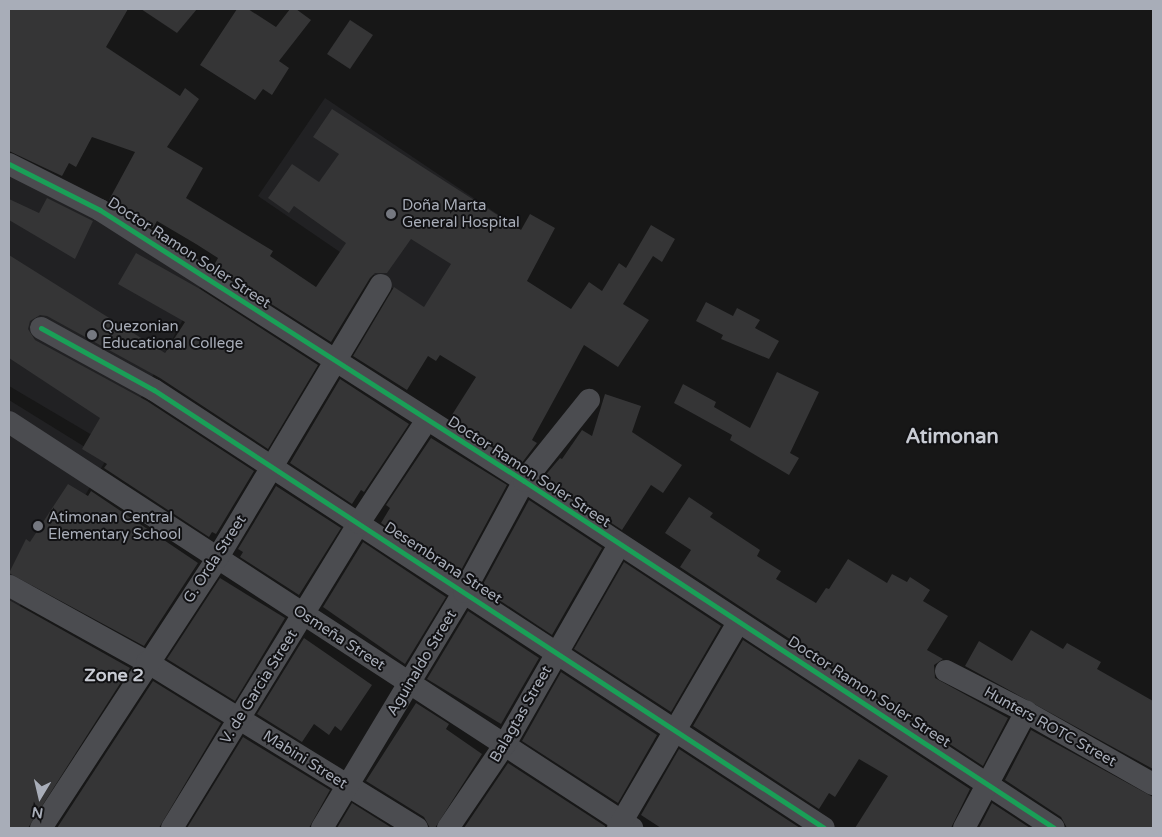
<!DOCTYPE html>
<html>
<head>
<meta charset="utf-8">
<style>
  body { margin:0 }
  #map { position:relative; width:1162px; height:837px; overflow:hidden; background:#171717; font-family:"Varela Round",sans-serif }
  div>[style] { position:absolute }
  [style*='--x'] { left:calc(var(--x)*1px); top:calc(var(--y)*1px); width:calc(var(--w)*1px); rotate:calc(var(--a)*1deg) }
  .built>* { inset:0; background:#212123 }
  .building>* { inset:0; background:#353536 }
  .minor>* { height:22px; margin:-11px; padding:0 11px; transform-origin:11px; border-radius:11px; background:#4b4c50 }
  .cycleway>* { height:5px; margin:-2.5px; padding:0 2.5px; transform-origin:2.5px; border-radius:2.5px; background:#1a9f57 }
  .dots>* { width:14px; height:14px; translate:-50% -50%; box-sizing:border-box; border:2px solid #111113; border-radius:50% }
  span { translate:-50% -50%; white-space:nowrap; text-align:center; line-height:1.15; -webkit-text-stroke:4px #111113; paint-order:stroke }
  .poi-label { font-size:15px; color:#a8adb8 }
  .left { translate:0 -50%; text-align:left }
  .street-label { font-size:15px; color:#a8adb8 }
  .quarter-label { font-size:18px; color:#c9ccd4; font-weight:700 }
  .district-label { font-size:20px; color:#c9ccd4; font-weight:700 }
  .frame { position:absolute; inset:0; border:10px solid #a8adb8; pointer-events:none }
  .north { position:absolute; left:15px; top:772px; width:50px; height:50px; -webkit-text-stroke:4px #111113; paint-order:stroke; rotate:189deg; font-size:14px; font-weight:700; line-height:20px; text-align:center; color:#a8adb8 }
  .north::after { content:''; display:block; margin:auto; width:18px; height:22px; background:#a8adb8; clip-path:polygon(50% 0,100% 100%,50% 72%,0 100%) }
</style>
</head>
<body>
<div id="map">
  <div class="built">
    <i style="clip-path:polygon(325px 98px,524px 232px,448px 347px,397px 291px,258px 196px)"></i>
    <i style="clip-path:polygon(9px 175px,101px 222px,202px 284px,114px 448px,9px 386px)"></i>
    <i style="clip-path:polygon(9px 400px,106px 460px,9px 624px)"></i>
  </div>
  <div class="building">
    <i style="clip-path:polygon(9px 9px,128px 9px,106px 47px,180px 96px,185px 88px,199px 99px,167px 147px,203px 168px,186px 198px,273px 251px,270px 256px,316px 287px,346px 243px,294px 206px,289px 213px,268px 198px,292px 164px,319px 182px,339px 154px,313px 137px,332px 109px,521px 230px,530px 214px,555px 228px,527px 281px,571px 309px,589px 282px,602px 291px,619px 263px,626px 268px,651px 225px,675px 239px,662px 262px,653px 256px,623px 304px,649px 320px,618px 367px,584px 345px,532px 440px,537px 443px,521px 464px,450px 418px,476px 377px,440px 355px,436px 361px,428px 356px,407px 390px,353px 356px,394px 287px,424px 307px,451px 264px,411px 239px,387px 273px,375px 273px,370px 278px,331px 342px,213px 267px,218px 258px,196px 244px,157px 221px,153px 228px,109px 200px,135px 152px,92px 137px,76px 167px,69px 163px,62px 176px,9px 151px)"></i>
    <i style="clip-path:polygon(141px 9px,197px 9px,177px 33px)"></i>
    <i style="clip-path:polygon(237px 9px,248px 9px,276px 27px,290px 9px,296px 9px,311px 20px,279px 61px,289px 68px,272px 95px,263px 89px,255px 100px,200px 65px)"></i>
    <i style="clip-path:polygon(350px 20px,373px 35px,350px 69px,327px 54px)"></i>
    <i style="clip-path:polygon(47px 198px,93px 221px,75px 259px,9px 220px,9px 199px,39px 213px)"></i>
    <i style="clip-path:polygon(136px 253px,200px 289px,318px 365px,268px 449px,160px 378px,47px 316px,40px 315px,30px 321px,28px 329px,35px 340px,147px 401px,254px 471px,216px 534px,212px 532px,209px 537px,104px 468px,107px 464px,82px 449px,100px 418px,9px 358px,9px 255px,165px 353px,185px 322px,118px 284px)"></i>
    <i style="clip-path:polygon(706px 302px,733px 316px,737px 308px,760px 320px,755px 328px,779px 341px,769px 359px,721px 339px,723px 335px,696px 321px)"></i>
    <i style="clip-path:polygon(777px 372px,819px 392px,790px 453px,799px 458px,789px 475px,730px 440px,732px 435px,674px 403px,683px 384px,716px 402px,714px 407px,750px 428px)"></i>
    <i style="clip-path:polygon(340px 379px,409px 424px,364px 492px,361px 490px,352px 504px,290px 463px)"></i>
    <i style="clip-path:polygon(605px 394px,641px 406px,632px 432px,682px 465px,663px 493px,651px 485px,622px 530px,543px 478px,560px 458px,562px 459px,582px 430px,592px 436px)"></i>
    <i style="clip-path:polygon(431px 438px,507px 485px,459px 574px,381px 523px,390px 508px,386px 505px)"></i>
    <i style="clip-path:polygon(68px 484px,88px 496px,91px 491px,198px 563px,144px 646px,9px 573px,26px 539px,30px 542px)"></i>
    <i style="clip-path:polygon(276px 486px,341px 528px,299px 595px,240px 557px,243px 552px,238px 549px)"></i>
    <i style="clip-path:polygon(689px 497px,713px 513px,710px 517px,760px 550px,757px 556px,781px 571px,776px 579px,816px 603px,826px 588px,829px 589px,848px 559px,887px 583px,892px 574px,907px 582px,910px 577px,930px 590px,923px 601px,948px 616px,927px 650px,943px 659px,934px 665px,935px 678px,1008px 718px,983px 766px,680px 567px,691px 550px,665px 533px)"></i>
    <i style="clip-path:polygon(529px 500px,602px 548px,552px 635px,481px 588px)"></i>
    <i style="clip-path:polygon(363px 542px,446px 597px,405px 664px,323px 607px)"></i>
    <i style="clip-path:polygon(624px 562px,721px 626px,671px 712px,574px 649px)"></i>
    <i style="clip-path:polygon(220px 578px,285px 618px,235px 701px,167px 659px)"></i>
    <i style="clip-path:polygon(9px 600px,130px 668px,28px 828px,9px 828px)"></i>
    <i style="clip-path:polygon(468px 611px,539px 658px,501px 724px,427px 679px)"></i>
    <i style="clip-path:polygon(1031px 630px,1063px 649px,1067px 643px,1101px 662px,1097px 669px,1153px 701px,1153px 769px,965px 666px,979px 641px,1012px 661px)"></i>
    <i style="clip-path:polygon(304px 638px,372px 685px,341px 731px,335px 726px,329px 735px,314px 724px,302px 742px,257px 714px)"></i>
    <i style="clip-path:polygon(743px 640px,970px 789px,951px 828px,855px 828px,888px 776px,859px 759px,835px 797px,829px 793px,819px 809px,693px 726px)"></i>
    <i style="clip-path:polygon(561px 672px,657px 735px,618px 803px,522px 741px)"></i>
    <i style="clip-path:polygon(153px 681px,221px 723px,159px 828px,57px 828px)"></i>
    <i style="clip-path:polygon(416px 703px,449px 724px,446px 729px,482px 754px,435px 828px,430px 828px,424px 817px,366px 781px)"></i>
    <i style="clip-path:polygon(1031px 730px,1153px 797px,1153px 828px,1067px 828px,1061px 817px,1005px 780px)"></i>
    <i style="clip-path:polygon(243px 737px,330px 790px,309px 828px,187px 828px)"></i>
    <i style="clip-path:polygon(679px 749px,800px 828px,661px 828px,641px 815px)"></i>
    <i style="clip-path:polygon(508px 763px,605px 826px,605px 828px,464px 828px)"></i>
    <i style="clip-path:polygon(352px 803px,392px 828px,337px 828px)"></i>
    <i style="clip-path:polygon(992px 803px,1030px 828px,979px 828px)"></i>
  </div>
  <div class="minor">
    <i style="--x:9;--y:164;--w:102;--a:26.8"></i>
    <i style="--x:100;--y:210;--w:503;--a:32.58"></i>
    <i style="--x:524;--y:481;--w:633;--a:33.21"></i>
    <i style="--x:41;--y:328;--w:129;--a:28.8"></i>
    <i style="--x:154;--y:390;--w:800;--a:33.17"></i>
    <i style="--x:9;--y:422;--w:744;--a:33.09"></i>
    <i style="--x:10;--y:586;--w:157;--a:29"></i>
    <i style="--x:147;--y:662;--w:317;--a:31.6"></i>
    <i style="--x:946;--y:671;--w:90;--a:27.1"></i>
    <i style="--x:1026;--y:712;--w:146;--a:29.6"></i>
    <i style="--x:41;--y:828;--w:324;--a:-56.8"></i>
    <i style="--x:218;--y:557;--w:317;--a:-59.1"></i>
    <i style="--x:172;--y:828;--w:358;--a:-58.5"></i>
    <i style="--x:359;--y:523;--w:123;--a:-56.6"></i>
    <i style="--x:322;--y:828;--w:275;--a:-59"></i>
    <i style="--x:464;--y:592;--w:126;--a:-61.6"></i>
    <i style="--x:524;--y:481;--w:104;--a:-51.3"></i>
    <i style="--x:448;--y:828;--w:102;--a:-55.8"></i>
    <i style="--x:505;--y:744;--w:229;--a:-60.2"></i>
    <i style="--x:618;--y:828;--w:238;--a:-59.7"></i>
    <i style="--x:964;--y:828;--w:132;--a:-61.9"></i>
  </div>
  <div class="cycleway">
    <i style="--x:9;--y:164;--w:102;--a:26.8"></i>
    <i style="--x:100;--y:210;--w:503;--a:32.58"></i>
    <i style="--x:524;--y:481;--w:633;--a:33.21"></i>
    <i style="--x:41;--y:328;--w:129;--a:28.8"></i>
    <i style="--x:154;--y:390;--w:800;--a:33.17"></i>
  </div>
  <div class="dots">
    <i style="left:391px;top:214px;background:#757880"></i>
    <i style="left:92px;top:335px;background:#757880"></i>
    <i style="left:38px;top:526px;background:#757880"></i>
  </div>
  <div class="poi-label">
    <span class="left" style="left:402px;top:214px">Doña Marta<br>General Hospital</span>
    <span class="left" style="left:102px;top:335px">Quezonian<br>Educational College</span>
    <span class="left" style="left:48px;top:526px">Atimonan Central<br>Elementary School</span>
  </div>
  <div class="street-label">
    <span style="left:189px;top:253px;rotate:33deg">Doctor Ramon Soler Street</span>
    <span style="left:529px;top:472px;rotate:33deg">Doctor Ramon Soler Street</span>
    <span style="left:215px;top:559px;rotate:-57deg">G. Orda Street</span>
    <span style="left:443px;top:563px;rotate:33deg">Desembrana Street</span>
    <span style="left:339px;top:638px;rotate:33deg">Osmeña Street</span>
    <span style="left:422px;top:663px;rotate:-59deg">Aguinaldo Street</span>
    <span style="left:259px;top:687px;rotate:-58deg">V. de Garcia Street</span>
    <span style="left:869px;top:692px;rotate:33deg">Doctor Ramon Soler Street</span>
    <span style="left:521px;top:714px;rotate:-60deg">Balagtas Street</span>
    <span style="left:1050px;top:727px;rotate:29deg">Hunters ROTC Street</span>
    <span style="left:305px;top:760px;rotate:32deg">Mabini Street</span>
  </div>
  <div class="quarter-label">
    <span style="left:114px;top:675px">Zone 2</span>
  </div>
  <div class="district-label">
    <span style="left:952px;top:437px">Atimonan</span>
  </div>
  <div class="frame"></div>
  <div class="north">N</div>
</div>
</body>
</html>
